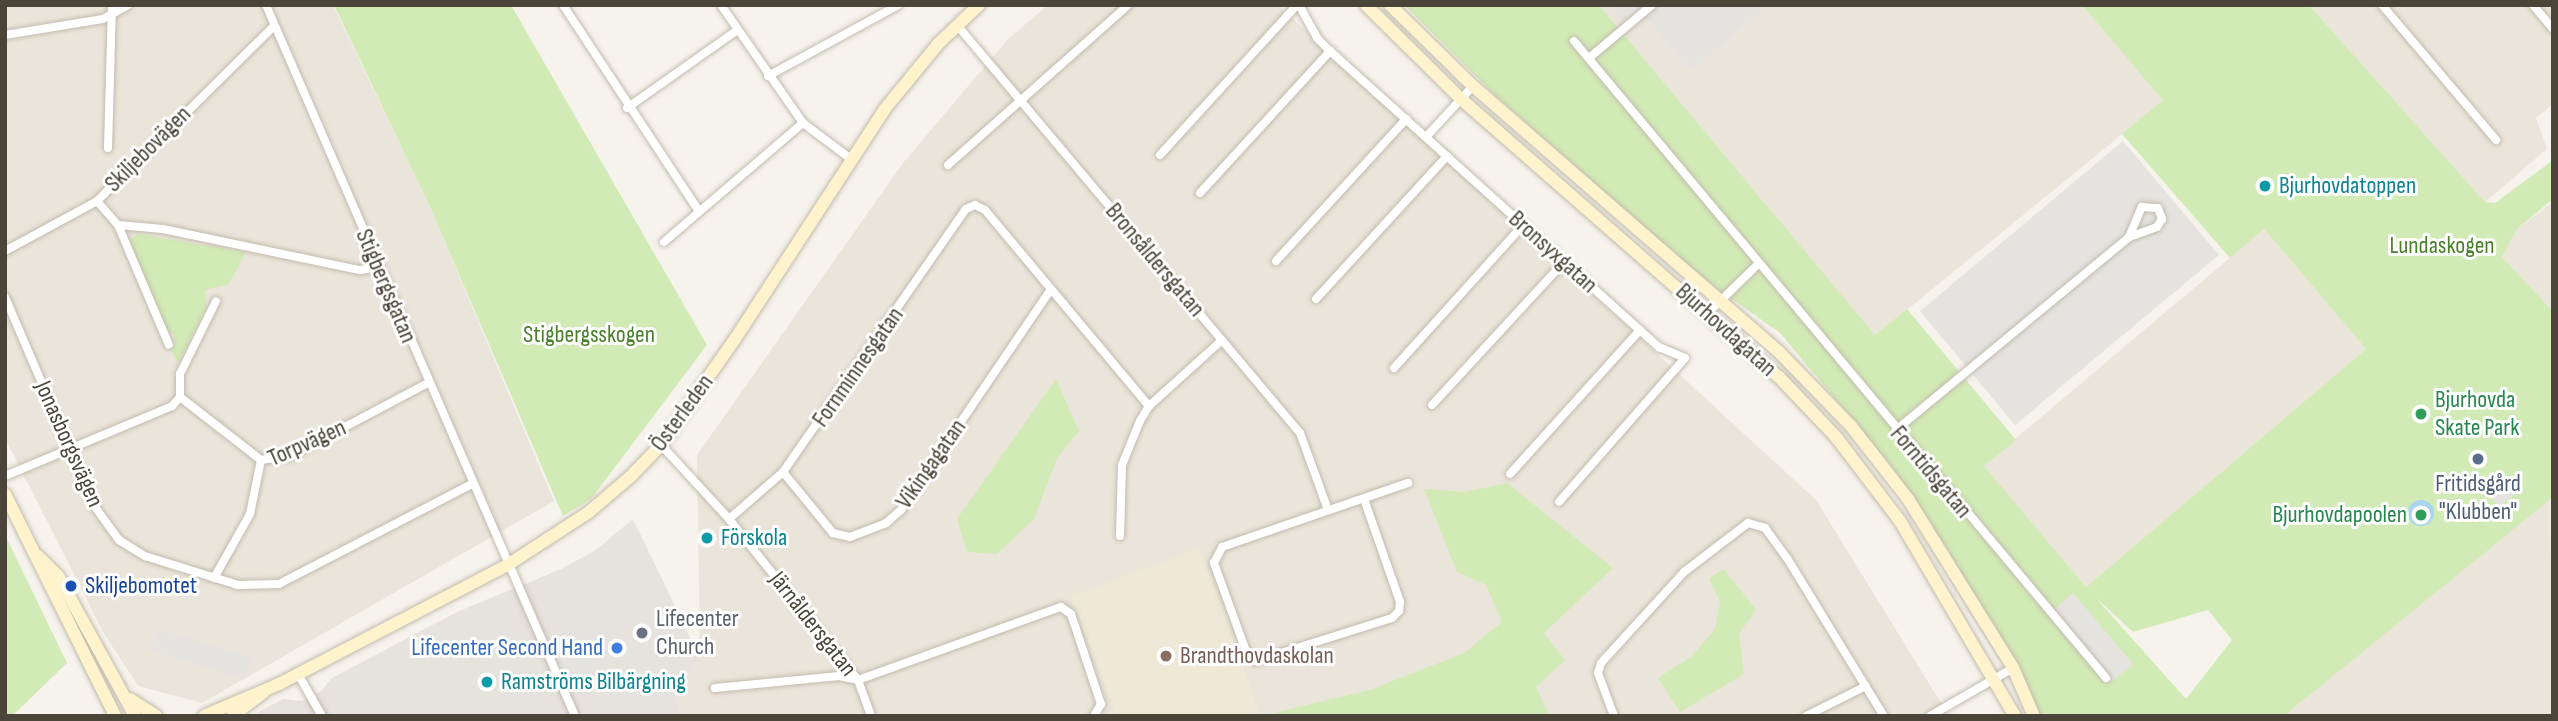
<!DOCTYPE html>
<html>
<head>
<meta charset="utf-8">
<style>
  body { margin:0 }
  #map { position:relative; width:2558px; height:721px; overflow:hidden; background:#f6f3ec; font-family:"Sofia Sans Condensed",sans-serif }
  div>[style] { position:absolute }
  [style*='--x'] { left:calc(var(--x)*1px); top:calc(var(--y)*1px); width:calc(var(--w)*1px); rotate:calc(var(--a)*1deg) }
  .residential>* { inset:0; background:#eae5da }
  .industrial>* { inset:0; background:#e6e2dd }
  .education>* { inset:0; background:#efe8d6 }
  .green>* { inset:0; background:#d2eab5 }
  .parking>* { inset:0; background:#e5e3e0 }
  .water>* { inset:0; background:#a9d4f2 }
  .round { border-radius:50% }
  .roads { filter:drop-shadow(0 0 2px #c2bbae) drop-shadow(0 0 2px #c2bbae) }
  .street>* { height:8px; margin:-4px; padding:0 4px; transform-origin:4px; border-radius:4px; background:#fff }
  .secondary>* { height:12px; margin:-6px; padding:0 6px; transform-origin:6px; border-radius:6px; background:#fff3cd }
  .dots>* { width:19px; height:19px; translate:-50% -50%; box-sizing:border-box; border:4px solid #fff; border-radius:50% }
  span { translate:-50% -50%; white-space:nowrap; text-align:center; line-height:1.15; -webkit-text-stroke:6px #fff; paint-order:stroke }
  .street-label { font-size:24px; color:#4b4439 }
  .culture-label { font-size:24px; color:#0d838f }
  .left { translate:0 -50%; text-align:left }
  .park-label { font-size:24px; color:#4a7f2a }
  .leisure-label { font-size:24px; color:#27864d }
  .right { translate:-100% -50%; text-align:right }
  .service-label { font-size:24px; color:#4e5e75 }
  .transit-label { font-size:24px; color:#164399 }
  .worship-label { font-size:24px; color:#5b616d }
  .shop-label { font-size:24px; color:#366cbe }
  .education-label { font-size:24px; color:#785e54 }
  .frame { position:absolute; inset:0; border:7px solid #4b4439; pointer-events:none }
</style>
</head>
<body>
<div id="map">
  <div class="residential">
    <i style="clip-path:polygon(5px 5px,333px 5px,430px 207px,554px 501px,202px 703px,138px 686px,103px 632px,5px 438px)"></i>
    <i style="clip-path:polygon(1048px 5px,1278px 5px,1816px 500px,1949px 716px,681px 716px,675px 699px,700px 658px,697px 455px,903px 163px,1008px 39px)"></i>
    <i style="clip-path:polygon(1599px 5px,2082px 5px,2164px 100px,1875px 336px)"></i>
    <i style="clip-path:polygon(2309px 5px,2553px 5px,2553px 104px,2536px 118px,2547px 149px,2485px 202px)"></i>
    <i style="clip-path:polygon(2553px 202px,2553px 311px,2502px 257px,2517px 229px)"></i>
    <i style="clip-path:polygon(2264px 229px,2366px 349px,2086px 587px,1983px 466px)"></i>
    <i style="clip-path:polygon(2550px 497px,2553px 716px,2284px 716px)"></i>
  </div>
  <div class="industrial">
    <i style="clip-path:polygon(633px 519px,700px 658px,676px 699px,681px 716px,251px 716px,283px 699px,301px 701px,320px 692px,332px 678px,457px 612px,561px 569px,596px 550px)"></i>
  </div>
  <div class="education">
    <i style="clip-path:polygon(1199px 548px,1261px 716px,1117px 716px,1071px 596px)"></i>
  </div>
  <div class="green">
    <i style="clip-path:polygon(334px 5px,511px 5px,707px 345px,591px 499px,563px 516px,430px 207px)"></i>
    <i style="clip-path:polygon(evenodd,1404px 5px,1599px 5px,1875px 335px,1907px 309px,2016px 440px,1984px 466px,2086px 587px,2366px 349px,2264px 229px,2230px 258px,2130px 143px,2122px 134px,2163px 100px,2082px 5px,2309px 5px,2485px 202px,2495px 203px,2553px 160px,2553px 199px,2517px 229px,2502px 257px,2553px 311px,2553px 497px,2284px 716px,2039px 716px,1949px 556px,1893px 468px,1780px 333px,1700px 276px,1498px 98px,1404px 5px,2095px 597px,2133px 632px,2208px 610px,2232px 640px,2186px 699px,2095px 597px)"></i>
    <i style="clip-path:polygon(137px 234px,246px 252px,229px 284px,205px 290px,206px 308px,178px 363px,170px 348px,175px 345px,174px 334px,164px 331px,129px 241px)"></i>
    <i style="clip-path:polygon(1056px 379px,1079px 431px,1057px 458px,1034px 519px,997px 554px,967px 552px,957px 519px)"></i>
    <i style="clip-path:polygon(1507px 483px,1613px 568px,1544px 633px,1565px 660px,1536px 687px,1549px 716px,1278px 716px,1277px 712px,1370px 690px,1464px 653px,1502px 622px,1486px 585px,1457px 572px,1424px 489px,1464px 492px)"></i>
    <i style="clip-path:polygon(5px 535px,67px 663px,12px 716px,5px 716px)"></i>
    <i style="clip-path:polygon(1724px 569px,1756px 610px,1739px 634px,1744px 674px,1680px 712px,1658px 678px,1692px 656px,1715px 629px,1720px 602px,1709px 578px)"></i>
  </div>
  <div class="parking">
    <i style="clip-path:polygon(1609px 5px,1769px 5px,1690px 71px,1646px 17px,1630px 30px)"></i>
    <i style="clip-path:polygon(2123px 141px,2219px 255px,2015px 425px,1920px 311px)"></i>
    <i style="clip-path:polygon(2502px 474px,2518px 491px,2499px 507px,2483px 489px)"></i>
    <i style="clip-path:polygon(2073px 593px,2133px 664px,2109px 684px,2049px 614px)"></i>
    <i style="clip-path:polygon(596px 617px,616px 660px,575px 679px,555px 637px)"></i>
    <i style="clip-path:polygon(158px 629px,251px 657px,244px 679px,151px 651px)"></i>
  </div>
  <div class="water">
    <i class="round" style="left:2408px;top:500px;width:26px;height:26px"></i>
  </div>
  <div class="roads">
    <div class="street">
      <i style="--x:266;--y:5;--w:775;--a:66.51"></i>
      <i style="--x:563;--y:5;--w:247;--a:56.6"></i>
      <i style="--x:721;--y:5;--w:144;--a:55.2"></i>
      <i style="--x:803;--y:123;--w:60;--a:36.9"></i>
      <i style="--x:1299;--y:5;--w:38;--a:61"></i>
      <i style="--x:1317;--y:38;--w:18;--a:45"></i>
      <i style="--x:1330;--y:51;--w:443;--a:42"></i>
      <i style="--x:1659;--y:347;--w:28;--a:23"></i>
      <i style="--x:1685;--y:358;--w:191;--a:131.2"></i>
      <i style="--x:2382;--y:5;--w:177;--a:49.8"></i>
      <i style="--x:2533;--y:5;--w:31;--a:50"></i>
      <i style="--x:957;--y:25;--w:533;--a:49.95"></i>
      <i style="--x:1300;--y:433;--w:82;--a:70"></i>
      <i style="--x:5;--y:35;--w:99;--a:-9.3"></i>
      <i style="--x:103;--y:19;--w:29;--a:-29"></i>
      <i style="--x:1574;--y:41;--w:830;--a:50.13"></i>
      <i style="--x:1589;--y:58;--w:82;--a:-40.1"></i>
      <i style="--x:768;--y:76;--w:148;--a:-28.6"></i>
      <i style="--x:627;--y:108;--w:133;--a:-35.2"></i>
      <i style="--x:1426;--y:137;--w:69;--a:-47.3"></i>
      <i style="--x:108;--y:148;--w:143;--a:-88.4"></i>
      <i style="--x:1160;--y:155;--w:203;--a:-47.6"></i>
      <i style="--x:948;--y:165;--w:241;--a:-41.6"></i>
      <i style="--x:1200;--y:193;--w:193;--a:-47.5"></i>
      <i style="--x:97;--y:201;--w:32;--a:49"></i>
      <i style="--x:118;--y:225;--w:130;--a:67"></i>
      <i style="--x:118;--y:225;--w:45;--a:5.1"></i>
      <i style="--x:163;--y:229;--w:201;--a:11.8"></i>
      <i style="--x:360;--y:270;--w:19;--a:-9"></i>
      <i style="--x:664;--y:242;--w:183;--a:-40.6"></i>
      <i style="--x:5;--y:251;--w:105;--a:-28.5"></i>
      <i style="--x:97;--y:201;--w:249;--a:-44.7"></i>
      <i style="--x:1276;--y:261;--w:193;--a:-47.5"></i>
      <i style="--x:5;--y:297;--w:228;--a:66.8"></i>
      <i style="--x:95;--y:507;--w:41;--a:54"></i>
      <i style="--x:119;--y:540;--w:31;--a:32"></i>
      <i style="--x:145;--y:556;--w:97;--a:17.3"></i>
      <i style="--x:238;--y:585;--w:41;--a:-1.4"></i>
      <i style="--x:279;--y:584;--w:217;--a:-27.4"></i>
      <i style="--x:1316;--y:299;--w:194;--a:-47.5"></i>
      <i style="--x:1707;--y:314;--w:70;--a:-44.4"></i>
      <i style="--x:1394;--y:368;--w:193;--a:-47.9"></i>
      <i style="--x:180;--y:397;--w:103;--a:37.9"></i>
      <i style="--x:1432;--y:405;--w:195;--a:-47.3"></i>
      <i style="--x:1896;--y:430;--w:303;--a:-39.6"></i>
      <i style="--x:2129;--y:237;--w:33;--a:-67"></i>
      <i style="--x:2142;--y:207;--w:16;--a:4"></i>
      <i style="--x:2158;--y:208;--w:12;--a:70"></i>
      <i style="--x:2162;--y:219;--w:9;--a:122"></i>
      <i style="--x:2157;--y:227;--w:30;--a:160"></i>
      <i style="--x:661;--y:445;--w:100;--a:47.4"></i>
      <i style="--x:729;--y:519;--w:206;--a:51.3"></i>
      <i style="--x:858;--y:680;--w:38;--a:70"></i>
      <i style="--x:783;--y:472;--w:79;--a:50.7"></i>
      <i style="--x:833;--y:533;--w:17;--a:13"></i>
      <i style="--x:850;--y:537;--w:39;--a:-21"></i>
      <i style="--x:886;--y:523;--w:20;--a:-41"></i>
      <i style="--x:901;--y:510;--w:265;--a:-55.8"></i>
      <i style="--x:1510;--y:474;--w:194;--a:-47.9"></i>
      <i style="--x:5;--y:476;--w:181;--a:-22.7"></i>
      <i style="--x:172;--y:406;--w:12;--a:-48"></i>
      <i style="--x:180;--y:397;--w:23;--a:-90"></i>
      <i style="--x:180;--y:374;--w:81;--a:-63.7"></i>
      <i style="--x:1364;--y:499;--w:109;--a:70.7"></i>
      <i style="--x:1400;--y:602;--w:9;--a:96"></i>
      <i style="--x:1399;--y:611;--w:10;--a:135"></i>
      <i style="--x:1392;--y:618;--w:143;--a:162.5"></i>
      <i style="--x:1256;--y:661;--w:14;--a:-135"></i>
      <i style="--x:1246;--y:651;--w:94;--a:-110"></i>
      <i style="--x:1214;--y:563;--w:18;--a:-63"></i>
      <i style="--x:1222;--y:547;--w:197;--a:-19"></i>
      <i style="--x:729;--y:519;--w:72;--a:-41"></i>
      <i style="--x:783;--y:472;--w:320;--a:-55.2"></i>
      <i style="--x:966;--y:209;--w:10;--a:-24"></i>
      <i style="--x:975;--y:205;--w:11;--a:27"></i>
      <i style="--x:985;--y:210;--w:256;--a:50.1"></i>
      <i style="--x:1120;--y:536;--w:71;--a:-88.4"></i>
      <i style="--x:1122;--y:465;--w:48;--a:-67.8"></i>
      <i style="--x:1140;--y:421;--w:17;--a:-59"></i>
      <i style="--x:1149;--y:406;--w:98;--a:-42.1"></i>
      <i style="--x:214;--y:578;--w:73;--a:-60.6"></i>
      <i style="--x:250;--y:514;--w:55;--a:-78.5"></i>
      <i style="--x:261;--y:460;--w:29;--a:-8"></i>
      <i style="--x:290;--y:456;--w:156;--a:-27.9"></i>
      <i style="--x:298;--y:674;--w:48;--a:60.3"></i>
      <i style="--x:715;--y:688;--w:125;--a:-5.5"></i>
      <i style="--x:839;--y:676;--w:19;--a:12"></i>
      <i style="--x:858;--y:680;--w:216;--a:-19.8"></i>
      <i style="--x:1061;--y:607;--w:12;--a:35"></i>
      <i style="--x:1071;--y:614;--w:95;--a:71.6"></i>
      <i style="--x:1101;--y:704;--w:14;--a:120"></i>
      <i style="--x:1614;--y:716;--w:46;--a:-110.4"></i>
      <i style="--x:1598;--y:673;--w:10;--a:-73"></i>
      <i style="--x:1601;--y:663;--w:123;--a:-47.6"></i>
      <i style="--x:1684;--y:572;--w:81;--a:-37.4"></i>
      <i style="--x:1748;--y:523;--w:18;--a:16"></i>
      <i style="--x:1765;--y:528;--w:37;--a:54"></i>
      <i style="--x:1787;--y:558;--w:185;--a:58.5"></i>
      <i style="--x:1806;--y:716;--w:67;--a:-26.6"></i>
      <i style="--x:1930;--y:716;--w:96;--a:-30"></i>
    </div>
    <div class="secondary">
      <i style="--x:1366;--y:5;--w:134;--a:44.7"></i>
      <i style="--x:1461;--y:99;--w:422;--a:41.2"></i>
      <i style="--x:1779;--y:377;--w:83;--a:46.5"></i>
      <i style="--x:1836;--y:437;--w:106;--a:52.7"></i>
      <i style="--x:1900;--y:521;--w:226;--a:59.5"></i>
      <i style="--x:1390;--y:5;--w:116;--a:44.3"></i>
      <i style="--x:1473;--y:86;--w:405;--a:41"></i>
      <i style="--x:1779;--y:352;--w:103;--a:45.8"></i>
      <i style="--x:1851;--y:426;--w:93;--a:52"></i>
      <i style="--x:1908;--y:499;--w:199;--a:58.1"></i>
      <i style="--x:2013;--y:668;--w:52;--a:66.4"></i>
      <i style="--x:5;--y:494;--w:248;--a:63.6"></i>
      <i style="--x:38;--y:556;--w:28;--a:45"></i>
      <i style="--x:58;--y:576;--w:160;--a:61.2"></i>
      <i style="--x:130;--y:699;--w:31;--a:33"></i>
      <i style="--x:204;--y:716;--w:82;--a:-23.1"></i>
      <i style="--x:279;--y:684;--w:256;--a:-27.5"></i>
      <i style="--x:506;--y:566;--w:99;--a:-33"></i>
      <i style="--x:589;--y:512;--w:54;--a:-40.5"></i>
      <i style="--x:630;--y:477;--w:45;--a:-45.9"></i>
      <i style="--x:661;--y:445;--w:129;--a:-55.1"></i>
      <i style="--x:735;--y:339;--w:273;--a:-56.9"></i>
      <i style="--x:884;--y:110;--w:85;--a:-50.7"></i>
      <i style="--x:938;--y:44;--w:57;--a:-43.6"></i>
      <i style="--x:232;--y:716;--w:39;--a:-37"></i>
    </div>
  </div>
  <div class="dots">
    <i style="left:2265px;top:186px;background:#0f9aa8"></i>
    <i style="left:2421px;top:414px;background:#2e9e5b"></i>
    <i style="left:2478px;top:459px;background:#5c6f8a"></i>
    <i style="left:2421px;top:515px;background:#2e9e5b"></i>
    <i style="left:707px;top:538px;background:#0f9aa8"></i>
    <i style="left:71px;top:586px;background:#1a4fb4"></i>
    <i style="left:642px;top:633px;background:#6b7280"></i>
    <i style="left:617px;top:648px;background:#3f7fe0"></i>
    <i style="left:1166px;top:656px;background:#8d6e63"></i>
    <i style="left:487px;top:682px;background:#0f9aa8"></i>
  </div>
  <div class="street-label">
    <span style="left:148px;top:149px;rotate:-45deg">Skiljebovägen</span>
    <span style="left:1553px;top:252px;rotate:42deg">Bronsyxgatan</span>
    <span style="left:1155px;top:260px;rotate:50deg">Bronsåldersgatan</span>
    <span style="left:386px;top:286px;rotate:67deg">Stigbergsgatan</span>
    <span style="left:1726px;top:330px;rotate:42deg">Bjurhovdagatan</span>
    <span style="left:858px;top:367px;rotate:-55deg">Fornminnesgatan</span>
    <span style="left:682px;top:413px;rotate:-54deg">Österleden</span>
    <span style="left:307px;top:443px;rotate:-24deg">Torpvägen</span>
    <span style="left:69px;top:444px;rotate:66deg">Jonasborgsvägen</span>
    <span style="left:931px;top:464px;rotate:-55deg">Vikingagatan</span>
    <span style="left:1931px;top:472px;rotate:50deg">Forntidsgatan</span>
    <span style="left:813px;top:624px;rotate:52deg">Järnåldersgatan</span>
  </div>
  <div class="culture-label">
    <span class="left" style="left:2279px;top:186px">Bjurhovdatoppen</span>
    <span class="left" style="left:721px;top:538px">Förskola</span>
    <span class="left" style="left:501px;top:682px">Ramströms Bilbärgning</span>
  </div>
  <div class="park-label">
    <span style="left:2442px;top:246px">Lundaskogen</span>
    <span style="left:589px;top:335px">Stigbergsskogen</span>
  </div>
  <div class="leisure-label">
    <span class="left" style="left:2435px;top:414px">Bjurhovda<br>Skate Park</span>
    <span class="right" style="left:2407px;top:515px">Bjurhovdapoolen</span>
  </div>
  <div class="service-label">
    <span style="left:2478px;top:498px">Fritidsgård<br>"Klubben"</span>
  </div>
  <div class="transit-label">
    <span class="left" style="left:85px;top:586px">Skiljebomotet</span>
  </div>
  <div class="worship-label">
    <span class="left" style="left:656px;top:633px">Lifecenter<br>Church</span>
  </div>
  <div class="shop-label">
    <span class="right" style="left:603px;top:648px">Lifecenter Second Hand</span>
  </div>
  <div class="education-label">
    <span class="left" style="left:1180px;top:656px">Brandthovdaskolan</span>
  </div>
  <div class="frame"></div>
</div>
</body>
</html>
